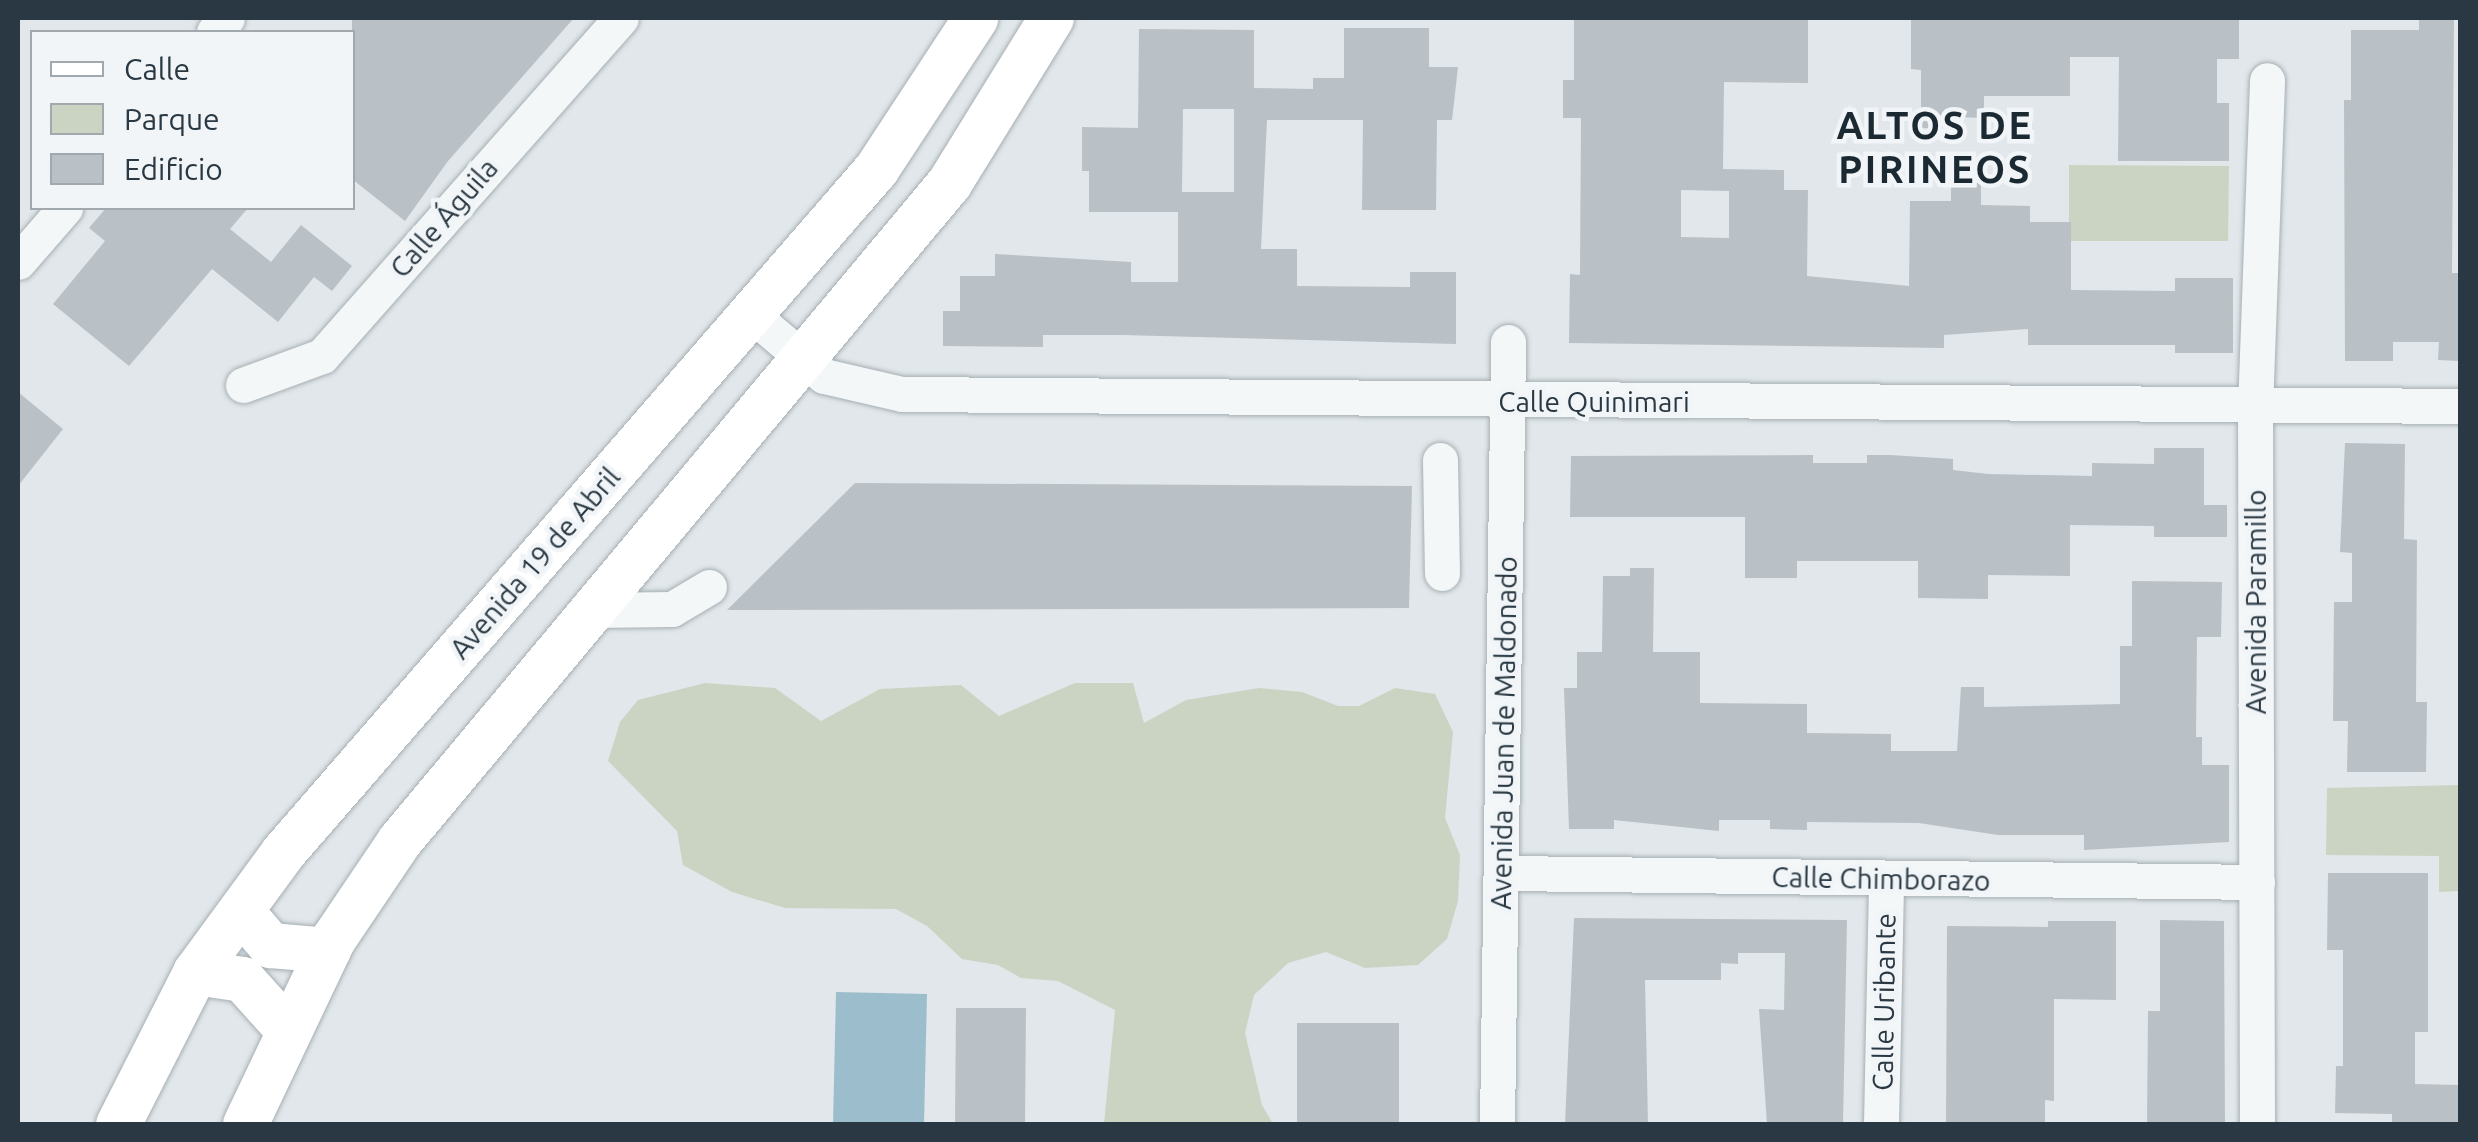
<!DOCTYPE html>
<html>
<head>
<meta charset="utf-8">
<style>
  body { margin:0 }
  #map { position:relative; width:2478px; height:1142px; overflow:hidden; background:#e1e7ea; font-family:Ubuntu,sans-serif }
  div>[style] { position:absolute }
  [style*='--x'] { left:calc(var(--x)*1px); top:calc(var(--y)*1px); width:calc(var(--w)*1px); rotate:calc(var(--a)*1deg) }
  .green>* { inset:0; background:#cbd4c2 }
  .water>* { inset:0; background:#9cbdcb }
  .building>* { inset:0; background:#b9c1c7 }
  .roads { filter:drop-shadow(0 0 2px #a6afb4) drop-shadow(0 0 2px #a6afb4) }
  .minor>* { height:35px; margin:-17.5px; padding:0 17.5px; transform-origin:17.5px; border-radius:17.5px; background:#f4f7f8 }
  .major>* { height:45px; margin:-22.5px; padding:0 22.5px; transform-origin:22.5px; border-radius:22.5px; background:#fff }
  span { translate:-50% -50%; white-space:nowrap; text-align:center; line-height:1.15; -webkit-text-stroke:9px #f1f5f8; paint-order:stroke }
  .street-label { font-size:28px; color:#293842 }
  .district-label { font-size:38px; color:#1b2933; font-weight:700; letter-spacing:2.5px }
  .frame { position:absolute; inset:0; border:20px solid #293842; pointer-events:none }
  .legend { position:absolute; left:30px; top:30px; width:325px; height:180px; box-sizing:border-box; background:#f1f5f8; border:2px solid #a1a9af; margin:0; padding:12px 18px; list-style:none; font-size:30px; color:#293842 }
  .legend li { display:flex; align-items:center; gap:20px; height:50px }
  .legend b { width:50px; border:2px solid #a1a9af }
</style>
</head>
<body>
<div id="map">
  <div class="green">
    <i style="clip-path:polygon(2069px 165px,2229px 166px,2228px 241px,2069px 241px)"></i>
    <i style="clip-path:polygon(705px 683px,775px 688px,821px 721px,880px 689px,961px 685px,999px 716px,1075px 683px,1133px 683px,1144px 723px,1186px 700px,1259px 688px,1302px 692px,1338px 706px,1359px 706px,1395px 688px,1435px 694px,1453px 732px,1445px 818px,1460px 855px,1458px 901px,1447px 939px,1418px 965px,1365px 968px,1326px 952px,1288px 963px,1254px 995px,1245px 1033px,1262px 1105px,1273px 1124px,1104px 1124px,1115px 1010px,1058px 981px,1021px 978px,998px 965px,962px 959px,927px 926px,896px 909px,785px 908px,732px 892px,683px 865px,677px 831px,608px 761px,620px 722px,638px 700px)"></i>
    <i style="clip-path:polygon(2460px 785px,2460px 891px,2439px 892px,2439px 856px,2326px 855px,2327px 788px)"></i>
  </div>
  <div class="water">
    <i style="clip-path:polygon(836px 992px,927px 994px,924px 1124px,833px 1124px)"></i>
  </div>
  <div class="building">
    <i style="clip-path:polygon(352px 18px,574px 18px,448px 161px,405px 221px,352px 179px)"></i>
    <i style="clip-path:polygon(evenodd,1574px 18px,1808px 18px,1808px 83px,1724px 82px,1723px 169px,1784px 170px,1784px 190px,1808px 190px,1807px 276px,1909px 286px,1910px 201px,1951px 201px,1951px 183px,1981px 183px,1981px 205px,2030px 206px,2030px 222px,2071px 222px,2071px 290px,2175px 291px,2175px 278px,2233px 278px,2233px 353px,2175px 353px,2175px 345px,2028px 345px,2028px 329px,1944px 335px,1944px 348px,1569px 343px,1570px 274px,1580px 275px,1581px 118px,1563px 118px,1563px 80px,1574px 80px,1574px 18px,1681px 190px,1729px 191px,1729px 238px,1681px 237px,1681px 190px)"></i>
    <i style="clip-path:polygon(1911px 18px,2239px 18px,2239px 59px,2217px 59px,2217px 103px,2229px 103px,2229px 161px,2118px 161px,2119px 57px,2070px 57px,2070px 96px,1984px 96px,1984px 118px,1956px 117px,1956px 129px,1921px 128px,1921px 70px,1911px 69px)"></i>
    <i style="clip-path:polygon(2419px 18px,2454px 18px,2452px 273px,2460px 273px,2460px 361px,2438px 360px,2439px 342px,2393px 342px,2393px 361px,2345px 361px,2344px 100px,2351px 100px,2351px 30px,2419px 30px)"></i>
    <i style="clip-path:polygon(evenodd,1344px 28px,1429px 28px,1429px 67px,1458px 67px,1452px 120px,1437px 120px,1436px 210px,1362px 210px,1363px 120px,1267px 120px,1261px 249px,1297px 249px,1297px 286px,1410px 287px,1410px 272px,1456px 272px,1456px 344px,1123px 335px,1043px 335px,1043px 347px,943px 346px,943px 311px,960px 311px,960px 276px,995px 276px,995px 254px,1131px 262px,1131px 282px,1178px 282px,1178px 212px,1089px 212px,1089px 171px,1082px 171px,1082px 127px,1138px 128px,1139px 29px,1254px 30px,1254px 88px,1313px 89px,1313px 78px,1344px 78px,1344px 28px,1183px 109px,1234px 109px,1234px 192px,1182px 192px,1183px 109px)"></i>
    <i style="clip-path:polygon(106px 208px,248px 208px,230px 229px,271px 262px,301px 225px,352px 266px,332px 291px,314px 277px,278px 322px,212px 269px,129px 366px,53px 304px,105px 241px,89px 228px)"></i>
    <i style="clip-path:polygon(18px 392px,63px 429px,18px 486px)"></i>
    <i style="clip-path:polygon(2345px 443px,2405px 444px,2404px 539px,2417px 540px,2416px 702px,2427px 702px,2426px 772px,2347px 772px,2348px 721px,2333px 721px,2334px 602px,2352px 602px,2352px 553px,2340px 552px)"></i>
    <i style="clip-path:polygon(2154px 448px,2204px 448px,2204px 505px,2227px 505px,2227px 537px,2154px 537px,2154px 526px,2070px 525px,2070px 576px,1988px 575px,1988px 599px,1918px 598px,1918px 561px,1797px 561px,1797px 578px,1745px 578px,1745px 517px,1570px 517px,1571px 456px,1813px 455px,1813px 463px,1867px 463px,1867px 455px,1890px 455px,1953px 459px,1953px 470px,1988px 474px,2092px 476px,2092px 463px,2154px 464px)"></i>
    <i style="clip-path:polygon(855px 483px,1412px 486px,1409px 608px,727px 610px)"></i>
    <i style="clip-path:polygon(1630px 568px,1654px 568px,1653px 652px,1700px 652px,1700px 703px,1807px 704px,1807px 733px,1891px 734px,1891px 751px,1957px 751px,1961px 687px,1984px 687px,1984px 707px,2120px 704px,2120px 646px,2132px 646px,2132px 581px,2222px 582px,2221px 637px,2197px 637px,2196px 737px,2202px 737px,2202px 765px,2229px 765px,2229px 842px,2084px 850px,2084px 835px,1998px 835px,1919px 823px,1807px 822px,1807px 830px,1770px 829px,1770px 820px,1719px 820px,1719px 831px,1614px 820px,1614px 829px,1569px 829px,1564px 688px,1577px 688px,1577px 652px,1602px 652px,1603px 576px,1630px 576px)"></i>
    <i style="clip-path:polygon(2328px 873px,2428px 873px,2428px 1032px,2415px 1032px,2415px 1084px,2460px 1085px,2460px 1124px,2392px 1124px,2392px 1114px,2335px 1113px,2336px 1066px,2343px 1066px,2343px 950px,2327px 950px)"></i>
    <i style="clip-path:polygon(1574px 918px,1847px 920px,1843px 1124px,1767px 1124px,1759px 1009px,1784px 1010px,1785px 953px,1738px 953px,1738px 964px,1721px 963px,1721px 980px,1645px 980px,1648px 1124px,1565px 1124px)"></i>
    <i style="clip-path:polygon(2160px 920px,2224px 921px,2225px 1124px,2147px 1124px,2148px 1011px,2160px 1011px)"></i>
    <i style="clip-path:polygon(2048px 921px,2116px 921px,2116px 1000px,2054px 999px,2054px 1101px,2045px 1100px,2045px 1124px,1946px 1124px,1947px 926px,2048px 927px)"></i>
    <i style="clip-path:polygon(956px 1008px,1026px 1008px,1025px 1124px,955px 1124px)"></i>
    <i style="clip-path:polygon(1297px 1023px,1399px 1023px,1399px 1124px,1297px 1124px)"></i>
  </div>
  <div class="roads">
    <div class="minor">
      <i style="--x:214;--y:32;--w:19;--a:-47"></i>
      <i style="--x:18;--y:262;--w:72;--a:-49"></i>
      <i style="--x:752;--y:315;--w:94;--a:40.3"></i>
      <i style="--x:824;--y:376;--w:80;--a:13"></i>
      <i style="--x:902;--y:394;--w:1558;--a:0.44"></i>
      <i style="--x:243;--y:385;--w:84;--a:-20.2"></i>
      <i style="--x:322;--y:356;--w:451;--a:-48.5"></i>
      <i style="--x:1440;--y:460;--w:113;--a:89"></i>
      <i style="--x:593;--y:610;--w:79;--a:-0.7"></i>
      <i style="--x:672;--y:609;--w:43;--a:-30.7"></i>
      <i style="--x:1504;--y:873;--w:753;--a:0.68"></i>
      <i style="--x:1497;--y:1124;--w:782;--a:-89.19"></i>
      <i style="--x:1881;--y:1124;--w:245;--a:-88.8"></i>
      <i style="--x:2257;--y:1124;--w:715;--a:-90.16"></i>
      <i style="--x:2255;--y:409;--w:329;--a:-87.9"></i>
    </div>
    <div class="major">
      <i style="--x:241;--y:911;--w:45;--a:49.5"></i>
      <i style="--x:270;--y:945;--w:58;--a:4.9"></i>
      <i style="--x:195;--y:972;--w:48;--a:8.5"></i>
      <i style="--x:242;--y:979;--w:69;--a:48"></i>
      <i style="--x:118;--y:1124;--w:170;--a:-63.1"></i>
      <i style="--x:195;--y:972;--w:149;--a:-53.7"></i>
      <i style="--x:283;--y:852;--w:905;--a:-49.03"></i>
      <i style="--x:876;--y:169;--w:181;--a:-56.7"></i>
      <i style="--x:245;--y:1124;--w:205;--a:-64.6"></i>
      <i style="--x:333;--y:939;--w:118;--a:-56"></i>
      <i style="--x:399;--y:841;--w:858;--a:-50.11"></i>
      <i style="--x:949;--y:183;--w:194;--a:-58.3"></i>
    </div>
  </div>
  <div class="street-label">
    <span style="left:444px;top:218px;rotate:-49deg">Calle Águila</span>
    <span style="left:1594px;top:402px">Calle Quinimari</span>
    <span style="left:535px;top:563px;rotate:-49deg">Avenida 19 de Abril</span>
    <span style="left:2256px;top:602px;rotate:-90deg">Avenida Paramillo</span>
    <span style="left:1504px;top:733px;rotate:-89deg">Avenida Juan de Maldonado</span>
    <span style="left:1881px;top:879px;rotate:1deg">Calle Chimborazo</span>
    <span style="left:1884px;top:1002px;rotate:-89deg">Calle Uribante</span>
  </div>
  <div class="district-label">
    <span style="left:1935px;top:148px">ALTOS DE<br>PIRINEOS</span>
  </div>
  <div class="frame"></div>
  <ul class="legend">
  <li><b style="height:12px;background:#fff"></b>Calle</li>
  <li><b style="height:28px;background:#cbd4c2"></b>Parque</li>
  <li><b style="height:28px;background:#b9c1c7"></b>Edificio</li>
  </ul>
</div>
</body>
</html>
